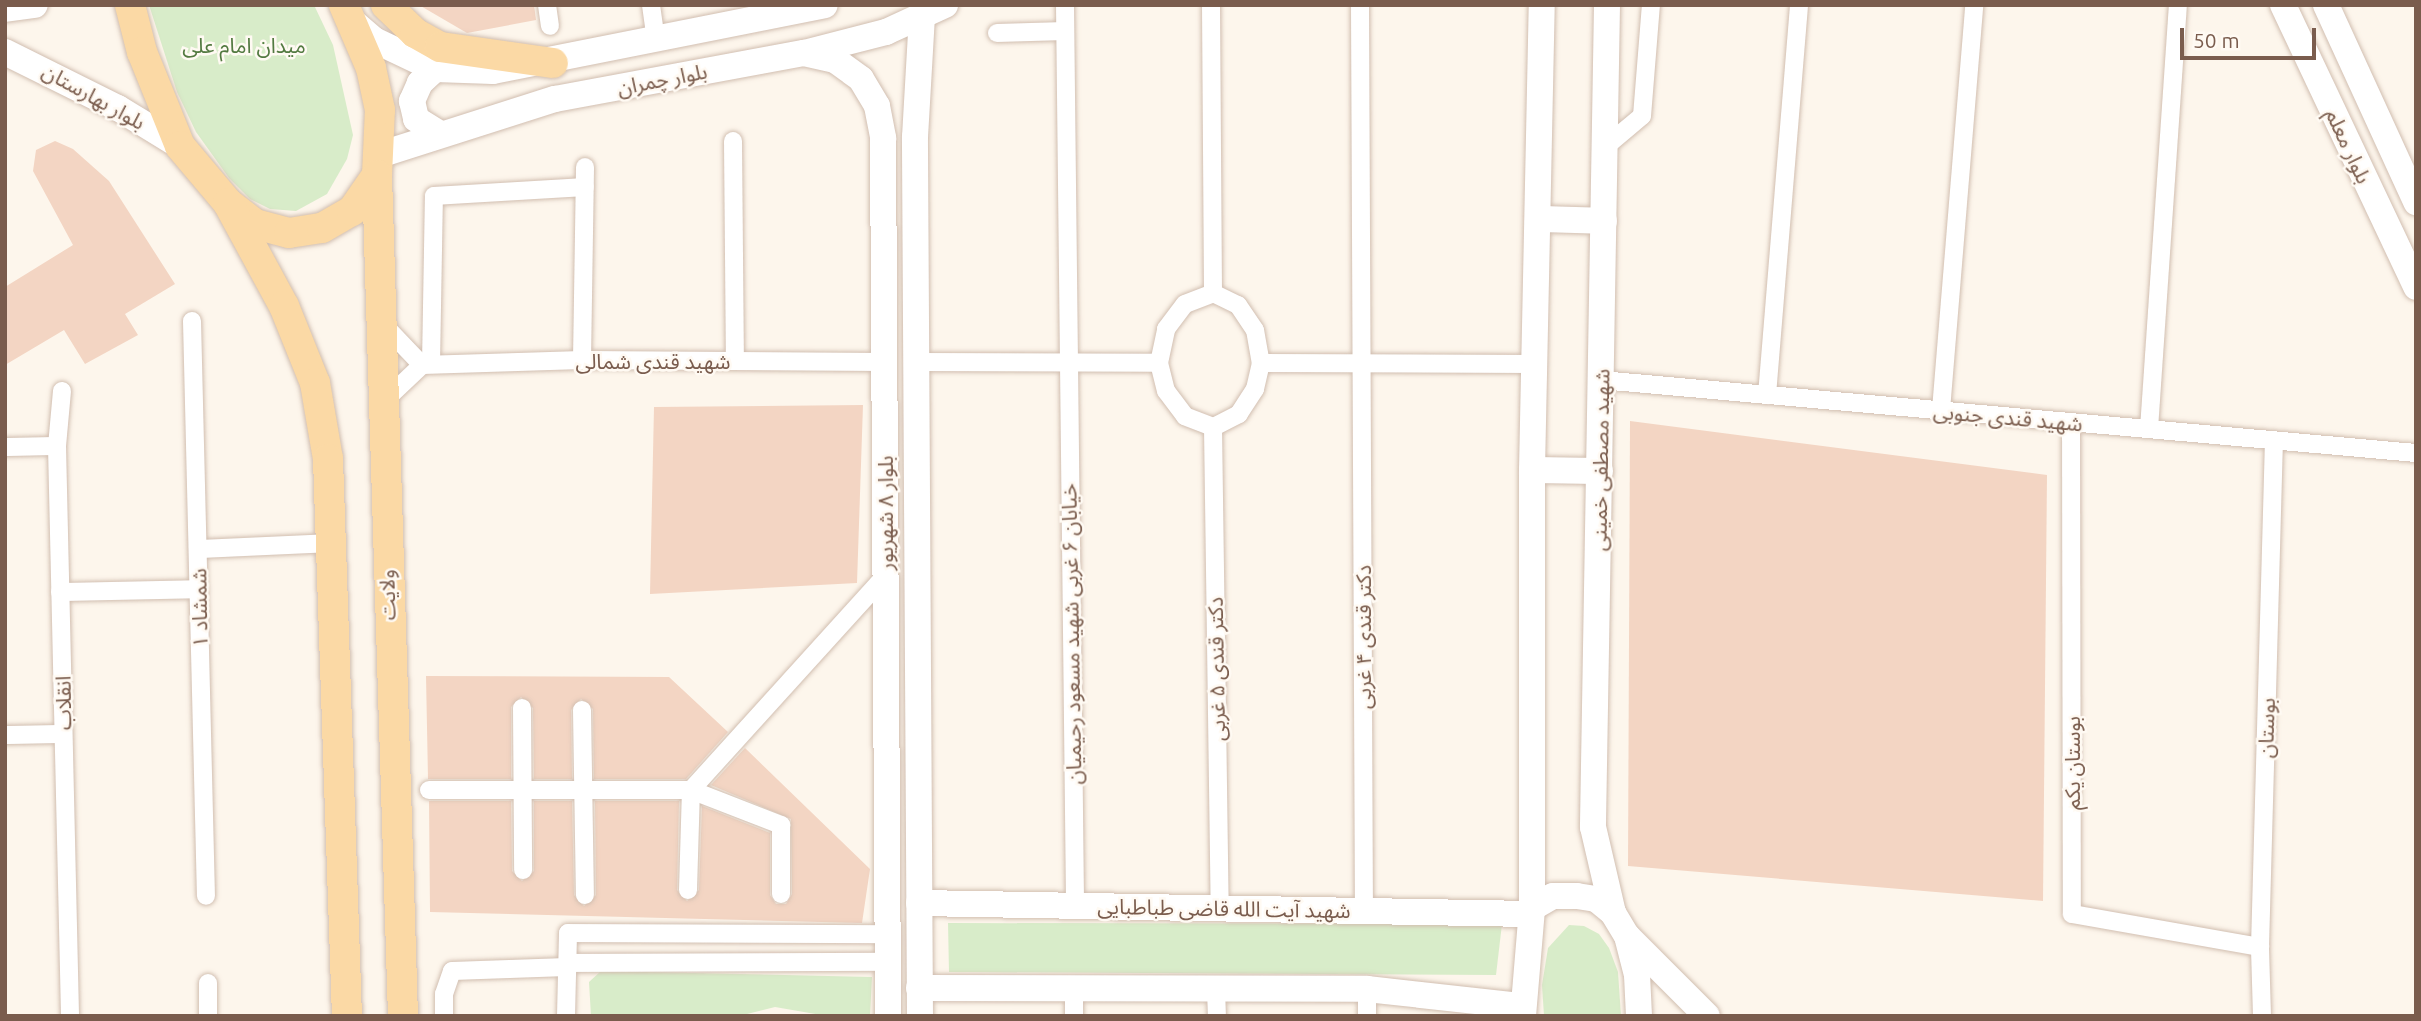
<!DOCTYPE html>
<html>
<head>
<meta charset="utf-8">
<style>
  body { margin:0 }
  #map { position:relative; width:2421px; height:1021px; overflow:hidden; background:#fdf6ec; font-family:Ubuntu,"Noto Sans Arabic",sans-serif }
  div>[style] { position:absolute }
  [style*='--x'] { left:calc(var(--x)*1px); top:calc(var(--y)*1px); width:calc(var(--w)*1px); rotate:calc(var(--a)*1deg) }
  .green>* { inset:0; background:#d8ecc9 }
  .building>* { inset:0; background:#f3d5c3 }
  .roads { filter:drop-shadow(0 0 2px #d1beb0) drop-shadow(0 0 2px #d1beb0) }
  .street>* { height:18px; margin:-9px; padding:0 9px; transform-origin:9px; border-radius:9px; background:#fff }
  .secondary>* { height:26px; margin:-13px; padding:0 13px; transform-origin:13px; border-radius:13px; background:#fff }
  .primary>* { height:30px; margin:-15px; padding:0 15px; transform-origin:15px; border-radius:15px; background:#fbd9a5 }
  span { translate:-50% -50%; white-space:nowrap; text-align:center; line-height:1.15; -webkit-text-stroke:5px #fffaf3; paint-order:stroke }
  .park-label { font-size:21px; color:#537a41 }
  .street-label { font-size:21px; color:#7a5c4d }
  .frame { position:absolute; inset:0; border:7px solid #7a5c4d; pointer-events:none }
  .scale { position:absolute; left:2180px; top:28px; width:136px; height:32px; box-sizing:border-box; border:4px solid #7a5c4d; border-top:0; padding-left:9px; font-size:21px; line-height:24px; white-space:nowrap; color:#7a5c4d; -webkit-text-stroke:5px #fffaf3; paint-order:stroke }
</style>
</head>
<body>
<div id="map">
  <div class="green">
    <i style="clip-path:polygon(149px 5px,314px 5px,333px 45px,353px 135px,347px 159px,327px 194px,296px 211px,270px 209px,250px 199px,229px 178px,196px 132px,177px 92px)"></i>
    <i style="clip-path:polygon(948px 923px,1502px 924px,1496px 975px,949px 972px)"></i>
    <i style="clip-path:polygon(1569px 925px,1584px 926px,1599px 934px,1609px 948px,1618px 972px,1621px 1016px,1544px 1016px,1542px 985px,1548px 948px)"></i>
    <i style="clip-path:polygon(601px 971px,872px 977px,870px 1016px,827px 1016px,775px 1007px,739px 1016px,591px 1016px,589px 982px)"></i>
  </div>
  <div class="building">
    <i style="clip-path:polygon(419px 5px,534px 5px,536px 20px,467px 33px)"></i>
    <i style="clip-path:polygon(55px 141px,73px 149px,109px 181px,175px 284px,125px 314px,138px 335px,85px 364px,64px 330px,5px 365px,5px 287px,73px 245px,33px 171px,36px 150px)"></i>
    <i style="clip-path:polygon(863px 405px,857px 583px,650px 594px,654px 407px)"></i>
    <i style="clip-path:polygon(1630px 421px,2047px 475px,2043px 901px,1628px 866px)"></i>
    <i style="clip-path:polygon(426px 676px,669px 677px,728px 732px,686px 779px,594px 779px,593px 709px,581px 699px,571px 710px,572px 779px,534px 779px,533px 708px,521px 697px,511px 707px,511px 779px,428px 779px)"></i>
    <i style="clip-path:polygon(745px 748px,870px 869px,862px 923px,430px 912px,429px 801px,511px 801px,512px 871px,522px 881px,534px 871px,534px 801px,572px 801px,574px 895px,584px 906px,596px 895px,595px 801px,679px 801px,677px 890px,687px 901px,699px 890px,702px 806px,770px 833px,770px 895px,776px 904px,786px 904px,792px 894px,791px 819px,711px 785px)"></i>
  </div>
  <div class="roads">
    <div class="street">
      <i style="--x:547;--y:5;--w:21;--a:82"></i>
      <i style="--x:651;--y:5;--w:36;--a:82"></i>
      <i style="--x:1065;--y:5;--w:901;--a:89.36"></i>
      <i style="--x:1211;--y:5;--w:288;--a:89.6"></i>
      <i style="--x:1360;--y:5;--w:905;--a:89.75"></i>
      <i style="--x:997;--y:33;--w:68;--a:-1.7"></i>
      <i style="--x:733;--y:141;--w:220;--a:89.5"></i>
      <i style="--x:1605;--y:147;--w:48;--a:-40"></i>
      <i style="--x:1642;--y:116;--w:111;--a:-85.4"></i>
      <i style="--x:1213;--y:293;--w:28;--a:26"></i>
      <i style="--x:1238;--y:305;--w:30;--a:56"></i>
      <i style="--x:1255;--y:330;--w:34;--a:80"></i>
      <i style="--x:1261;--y:363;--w:27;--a:103"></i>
      <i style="--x:1255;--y:389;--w:30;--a:123"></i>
      <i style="--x:1239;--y:414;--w:29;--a:153"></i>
      <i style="--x:1213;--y:427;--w:30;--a:-159"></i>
      <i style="--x:1185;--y:416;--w:31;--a:-127"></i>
      <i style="--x:1166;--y:391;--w:29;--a:-104"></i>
      <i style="--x:1159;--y:363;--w:35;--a:-78"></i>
      <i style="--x:1166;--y:329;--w:31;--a:-53"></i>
      <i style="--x:1185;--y:304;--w:30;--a:-21"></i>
      <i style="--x:192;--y:321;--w:575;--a:88.61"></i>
      <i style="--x:582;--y:360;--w:193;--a:-89.1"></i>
      <i style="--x:917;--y:362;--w:242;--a:0.2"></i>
      <i style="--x:1261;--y:363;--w:274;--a:0.2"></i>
      <i style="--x:431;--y:364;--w:168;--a:-89"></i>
      <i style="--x:434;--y:196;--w:151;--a:-3.4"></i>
      <i style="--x:422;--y:365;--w:160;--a:-1.8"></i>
      <i style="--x:582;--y:360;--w:302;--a:0.4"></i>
      <i style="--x:1601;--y:380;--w:818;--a:5.12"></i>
      <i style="--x:62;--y:391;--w:55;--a:95.2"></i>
      <i style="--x:57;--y:446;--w:570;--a:88.69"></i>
      <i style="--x:1767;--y:395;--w:391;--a:-85.3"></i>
      <i style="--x:382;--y:403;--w:55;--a:-43.5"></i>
      <i style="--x:422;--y:365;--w:57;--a:-133.6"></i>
      <i style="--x:1941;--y:410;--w:406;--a:-85.3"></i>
      <i style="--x:2071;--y:422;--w:492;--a:89.9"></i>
      <i style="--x:2072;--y:914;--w:191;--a:10"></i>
      <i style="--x:1213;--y:427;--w:483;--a:89.2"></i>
      <i style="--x:2149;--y:429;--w:425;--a:-86.1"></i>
      <i style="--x:5;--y:447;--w:52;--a:-1.1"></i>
      <i style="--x:198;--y:549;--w:131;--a:-2.6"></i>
      <i style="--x:60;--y:592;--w:139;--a:-1.2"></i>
      <i style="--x:522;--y:708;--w:162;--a:89.6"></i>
      <i style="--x:582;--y:710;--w:185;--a:89.1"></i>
      <i style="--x:5;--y:735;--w:58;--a:-1"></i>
      <i style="--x:429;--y:790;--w:262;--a:0"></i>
      <i style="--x:691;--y:790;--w:97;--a:21.3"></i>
      <i style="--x:781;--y:825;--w:69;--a:90"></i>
      <i style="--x:688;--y:890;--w:100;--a:-88.3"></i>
      <i style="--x:691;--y:790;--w:289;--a:-47.8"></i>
      <i style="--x:567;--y:963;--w:320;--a:-0.2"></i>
      <i style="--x:208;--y:983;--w:33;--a:90"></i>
      <i style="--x:1074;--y:988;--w:28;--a:90"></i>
      <i style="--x:1216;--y:989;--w:27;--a:88"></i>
      <i style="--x:1367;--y:989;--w:27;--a:90"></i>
      <i style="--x:444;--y:1016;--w:22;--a:-90"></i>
      <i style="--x:444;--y:994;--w:24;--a:-71"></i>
      <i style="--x:452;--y:971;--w:115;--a:-2"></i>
      <i style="--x:566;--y:1016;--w:83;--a:-88.6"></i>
      <i style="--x:568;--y:933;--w:319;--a:0.2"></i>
      <i style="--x:2262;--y:1016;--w:69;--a:-91.7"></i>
      <i style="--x:2260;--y:947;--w:506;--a:-88.42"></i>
    </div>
    <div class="secondary">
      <i style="--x:1607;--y:5;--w:822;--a:90.98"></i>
      <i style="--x:1593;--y:827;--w:88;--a:76.9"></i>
      <i style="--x:2283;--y:5;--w:312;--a:64.7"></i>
      <i style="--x:2326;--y:5;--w:217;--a:65.4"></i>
      <i style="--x:5;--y:9;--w:30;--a:-8"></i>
      <i style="--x:351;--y:20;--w:30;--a:41"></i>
      <i style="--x:374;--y:40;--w:68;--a:25.4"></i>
      <i style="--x:435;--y:69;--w:58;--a:2"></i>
      <i style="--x:493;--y:71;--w:338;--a:-11.2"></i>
      <i style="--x:5;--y:52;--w:126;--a:26.4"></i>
      <i style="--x:118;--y:108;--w:73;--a:31.5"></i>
      <i style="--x:804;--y:53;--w:32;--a:13"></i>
      <i style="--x:835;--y:60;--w:32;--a:36"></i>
      <i style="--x:861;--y:79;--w:31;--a:59"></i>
      <i style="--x:877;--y:106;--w:33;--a:79"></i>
      <i style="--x:883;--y:138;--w:878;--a:89.67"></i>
      <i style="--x:435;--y:69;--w:21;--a:137"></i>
      <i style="--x:420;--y:83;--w:20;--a:114"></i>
      <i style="--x:412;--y:101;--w:18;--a:77"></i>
      <i style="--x:416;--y:119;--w:28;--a:32"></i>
      <i style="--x:379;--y:155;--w:185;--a:-17.7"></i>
      <i style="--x:555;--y:99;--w:253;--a:-10.5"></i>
      <i style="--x:804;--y:53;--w:85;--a:-14.4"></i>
      <i style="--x:886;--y:32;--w:65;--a:-24.6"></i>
      <i style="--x:1538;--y:219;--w:66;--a:1.7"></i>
      <i style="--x:1532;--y:470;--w:68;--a:0.8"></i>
      <i style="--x:919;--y:903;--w:610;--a:1.03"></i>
      <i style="--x:1532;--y:908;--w:438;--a:-90"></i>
      <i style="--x:1532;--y:470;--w:465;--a:-88.8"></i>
      <i style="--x:1629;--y:938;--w:110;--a:45"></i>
      <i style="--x:919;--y:988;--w:448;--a:0.1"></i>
      <i style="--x:1367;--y:989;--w:156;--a:6.3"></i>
      <i style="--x:920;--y:1016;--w:879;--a:-90.33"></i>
      <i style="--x:915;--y:137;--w:121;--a:-86.7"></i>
      <i style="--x:1523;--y:1016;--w:108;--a:-85.2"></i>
      <i style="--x:1532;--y:908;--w:24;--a:-30"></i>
      <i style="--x:1553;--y:896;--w:24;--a:0"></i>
      <i style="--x:1577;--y:896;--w:19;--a:9"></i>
      <i style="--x:1596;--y:899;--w:22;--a:39"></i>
      <i style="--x:1613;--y:913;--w:27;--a:59"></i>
      <i style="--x:1627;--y:936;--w:40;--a:75.6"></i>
      <i style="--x:1637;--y:975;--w:41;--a:87.2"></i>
    </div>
    <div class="primary">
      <i style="--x:130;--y:5;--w:49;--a:75.7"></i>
      <i style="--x:142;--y:52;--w:101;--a:68"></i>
      <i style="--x:180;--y:146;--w:75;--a:49.9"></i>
      <i style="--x:228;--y:203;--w:34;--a:38"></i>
      <i style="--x:255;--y:224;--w:35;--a:15"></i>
      <i style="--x:289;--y:233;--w:33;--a:-9"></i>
      <i style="--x:322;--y:228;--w:34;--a:-30"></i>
      <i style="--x:352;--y:211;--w:44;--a:-55.2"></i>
      <i style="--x:377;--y:175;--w:65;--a:-87.4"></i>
      <i style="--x:380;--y:110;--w:43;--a:-102.1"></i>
      <i style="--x:371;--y:68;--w:69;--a:-113.2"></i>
      <i style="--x:386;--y:5;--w:40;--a:44"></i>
      <i style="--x:415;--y:33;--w:29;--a:29"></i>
      <i style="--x:440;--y:47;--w:114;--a:8.1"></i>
      <i style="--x:377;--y:175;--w:841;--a:88.23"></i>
      <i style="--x:228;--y:203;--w:117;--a:61.5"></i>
      <i style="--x:284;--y:306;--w:83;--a:68.1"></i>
      <i style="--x:315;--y:383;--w:77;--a:80.3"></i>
      <i style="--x:328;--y:459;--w:557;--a:88.05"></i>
    </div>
  </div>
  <div class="park-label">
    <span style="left:244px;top:45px">میدان امام علی</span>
  </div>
  <div class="street-label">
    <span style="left:662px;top:79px;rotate:-11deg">بلوار چمران</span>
    <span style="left:94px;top:96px;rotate:29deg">بلوار بهارستان</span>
    <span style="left:2349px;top:146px;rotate:65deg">بلوار معلم</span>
    <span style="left:653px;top:361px">شهید قندی شمالی</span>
    <span style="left:2008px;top:417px;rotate:5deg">شهید قندی جنوبی</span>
    <span style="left:1600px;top:460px;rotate:-89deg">شهید مصطفی خمینی</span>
    <span style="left:885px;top:513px;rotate:-90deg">بلوار ۸ شهریور</span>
    <span style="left:387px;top:595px;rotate:-92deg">ولایت</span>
    <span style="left:199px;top:608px;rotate:-91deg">شمشاد ۱</span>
    <span style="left:1071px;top:634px;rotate:-91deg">خیابان ۶ غربی شهید مسعود رحیمیان</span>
    <span style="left:1363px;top:637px;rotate:-90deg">دکتر قندی ۴ غربی</span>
    <span style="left:1216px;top:669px;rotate:-91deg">دکتر قندی ۵ غربی</span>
    <span style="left:63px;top:703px;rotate:-91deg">انقلاب</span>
    <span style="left:2266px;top:728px;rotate:-88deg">بوستان</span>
    <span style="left:2072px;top:763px;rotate:-90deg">بوستان یکم</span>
    <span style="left:1224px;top:908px;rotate:1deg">شهید آیت الله قاضی طباطبایی</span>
  </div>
  <div class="frame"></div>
  <div class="scale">50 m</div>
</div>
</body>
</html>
